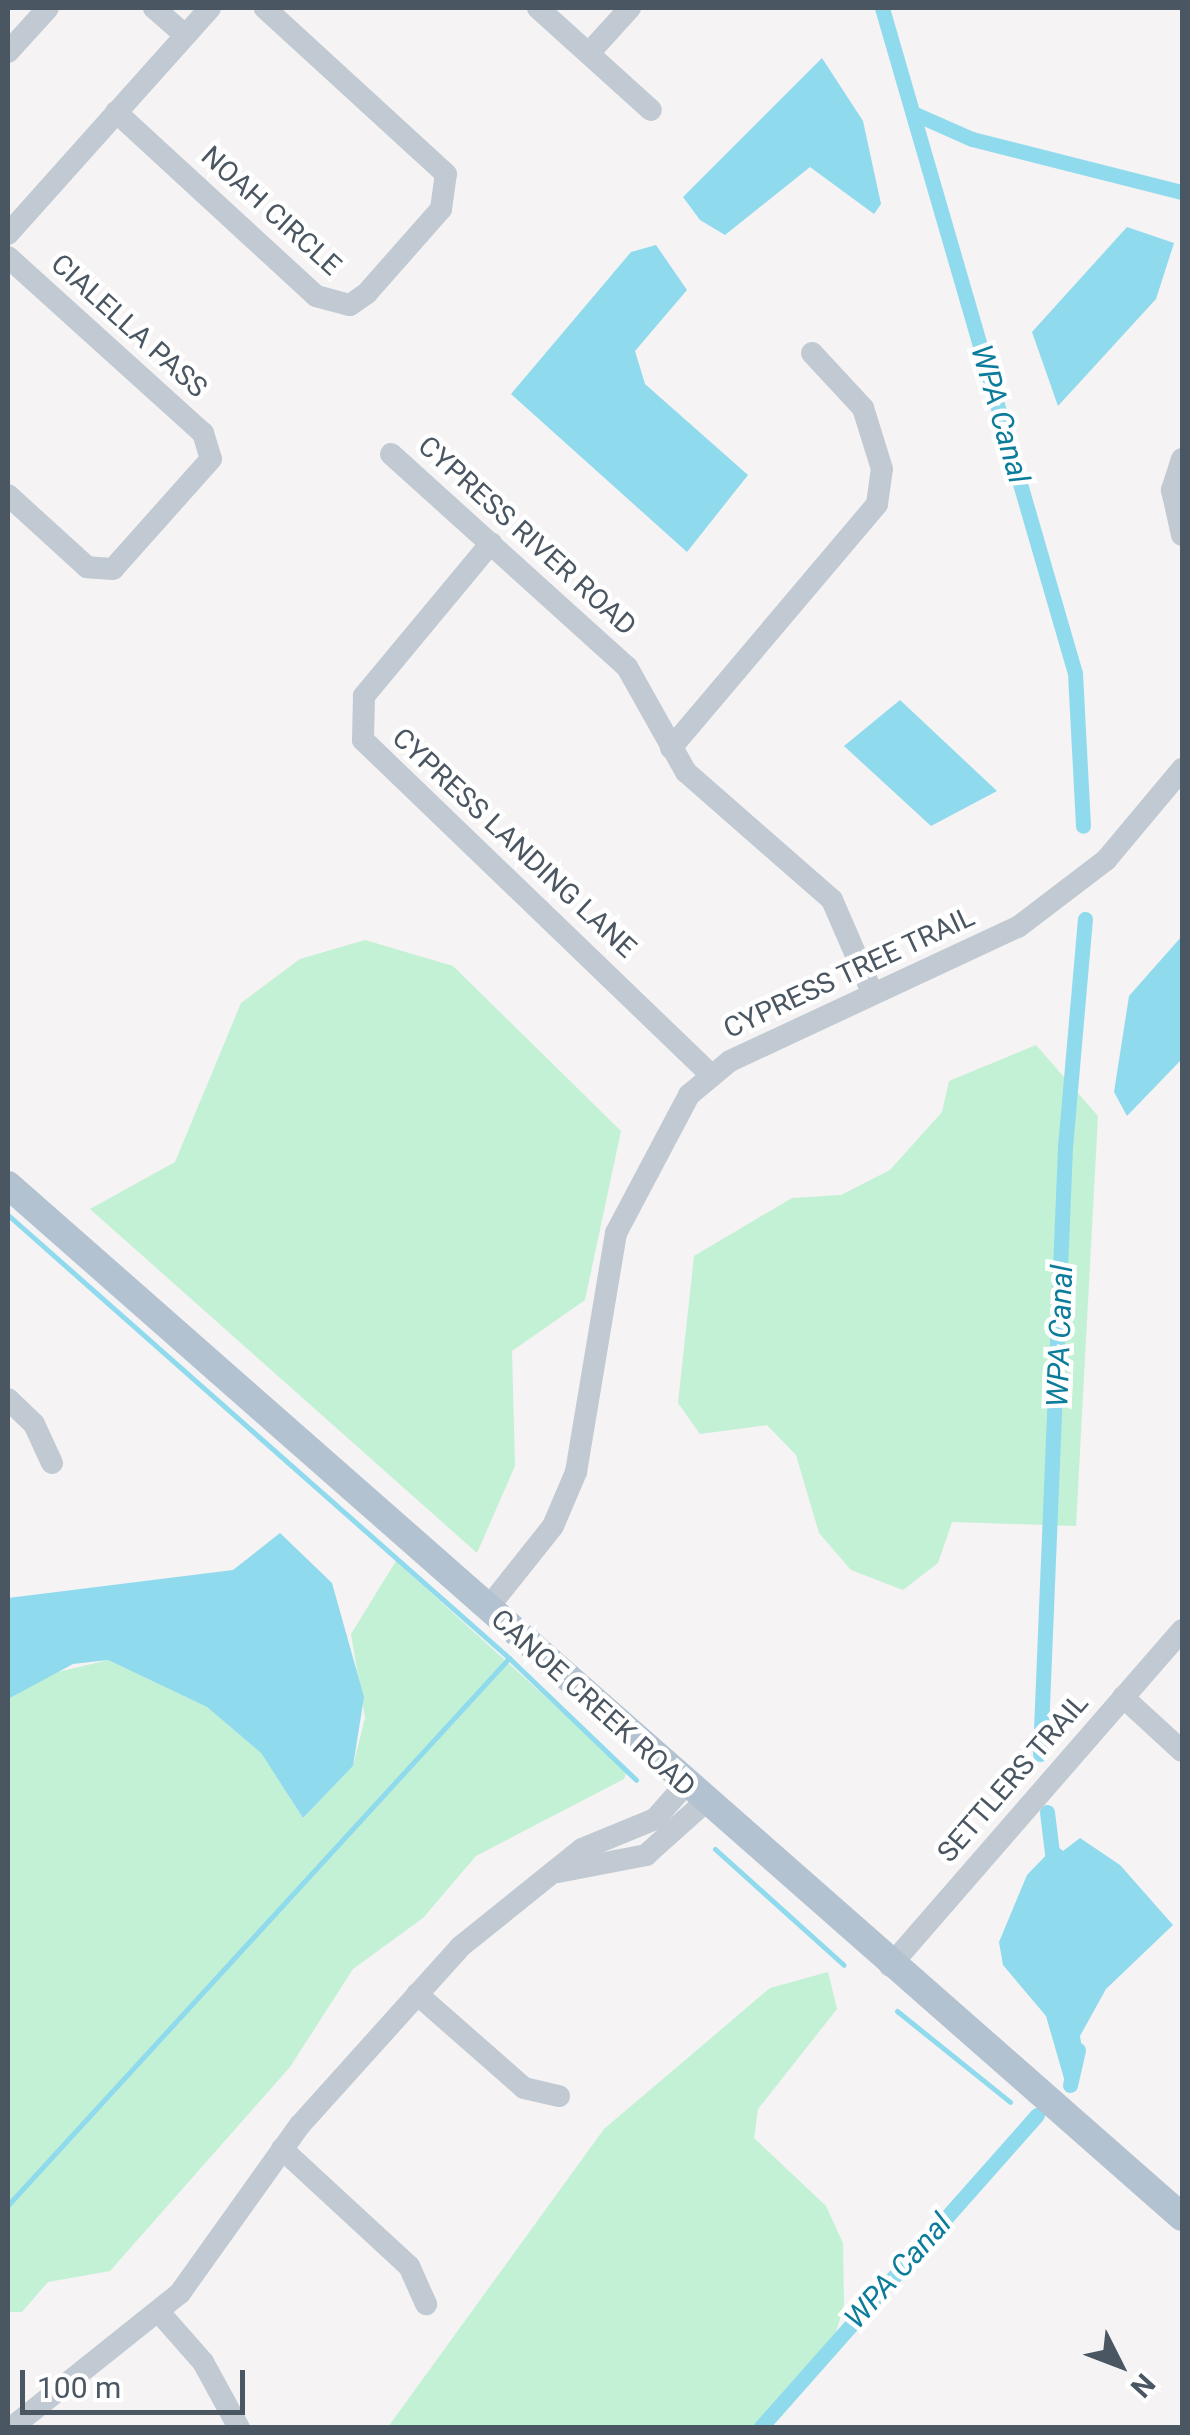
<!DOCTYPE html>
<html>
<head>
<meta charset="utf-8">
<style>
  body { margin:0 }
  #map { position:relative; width:1190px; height:2435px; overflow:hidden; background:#f5f3f3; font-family:Roboto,sans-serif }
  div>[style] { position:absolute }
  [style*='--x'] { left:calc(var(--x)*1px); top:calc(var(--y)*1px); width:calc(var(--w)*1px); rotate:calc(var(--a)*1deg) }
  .green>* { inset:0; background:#c3f1d5 }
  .water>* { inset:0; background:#90daee }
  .stream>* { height:5px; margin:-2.5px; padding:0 2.5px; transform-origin:2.5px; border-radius:2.5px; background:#90daee }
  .canal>* { height:15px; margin:-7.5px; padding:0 7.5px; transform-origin:7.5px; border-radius:7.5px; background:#90daee }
  .minor>* { height:22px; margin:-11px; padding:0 11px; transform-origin:11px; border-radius:11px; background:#c1cad2 }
  .major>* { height:28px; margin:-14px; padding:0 14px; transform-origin:14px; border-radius:14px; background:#b3c2d1 }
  span { translate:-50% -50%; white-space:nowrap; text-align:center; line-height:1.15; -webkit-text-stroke:9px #fff; paint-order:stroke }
  .street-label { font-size:28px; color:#4a5661 }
  .water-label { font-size:30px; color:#0c7c9b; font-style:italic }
  .frame { position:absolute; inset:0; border:10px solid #4a5661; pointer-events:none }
  .north { position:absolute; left:1070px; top:2315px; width:100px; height:100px; -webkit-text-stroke:8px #fff; paint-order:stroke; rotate:132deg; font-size:28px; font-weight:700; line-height:40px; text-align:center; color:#4a5661 }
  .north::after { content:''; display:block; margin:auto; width:35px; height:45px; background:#4a5661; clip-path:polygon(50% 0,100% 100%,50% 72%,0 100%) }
  .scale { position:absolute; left:20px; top:2370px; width:225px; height:45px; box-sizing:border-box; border:5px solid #4a5661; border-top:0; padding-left:12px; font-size:30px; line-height:35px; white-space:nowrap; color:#4a5661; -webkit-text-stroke:8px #fff; paint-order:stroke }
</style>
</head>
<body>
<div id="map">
  <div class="green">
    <i style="clip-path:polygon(365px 940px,453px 966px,621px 1131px,585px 1300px,512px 1351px,515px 1466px,477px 1553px,90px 1209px,175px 1162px,241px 1003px,300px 959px)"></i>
    <i style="clip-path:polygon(1036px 1045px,1098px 1116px,1076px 1526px,952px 1522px,938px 1563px,903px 1590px,851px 1570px,819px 1533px,796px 1455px,767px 1425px,700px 1434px,678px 1403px,694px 1256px,792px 1198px,841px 1195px,890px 1170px,942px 1112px,949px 1081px)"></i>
    <i style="clip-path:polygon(396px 1561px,627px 1771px,624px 1779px,476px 1856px,423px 1918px,353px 1969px,290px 2067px,110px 2271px,48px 2282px,22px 2312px,8px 2312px,8px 1699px,41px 1676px,108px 1660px,207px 1707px,261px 1753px,303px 1818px,353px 1766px,365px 1718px,351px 1634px)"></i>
    <i style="clip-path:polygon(828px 1972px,837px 2009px,758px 2109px,754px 2138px,826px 2206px,843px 2243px,844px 2305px,834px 2339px,753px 2427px,388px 2427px,604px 2129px,770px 1988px)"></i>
  </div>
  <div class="water">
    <i style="clip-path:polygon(822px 58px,863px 121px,881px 204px,874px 214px,810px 167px,725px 235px,700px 220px,683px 197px)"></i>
    <i style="clip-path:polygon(1127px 227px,1174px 243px,1156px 299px,1058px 406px,1032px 332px)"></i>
    <i style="clip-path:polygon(656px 245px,687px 290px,635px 351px,645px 384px,748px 475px,687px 552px,511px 394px,631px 252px)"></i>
    <i style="clip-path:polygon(900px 700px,997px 791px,931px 826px,844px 746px)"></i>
    <i style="clip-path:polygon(1182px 936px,1182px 1059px,1127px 1116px,1114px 1092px,1129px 996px)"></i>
    <i style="clip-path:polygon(280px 1533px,332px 1583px,364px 1697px,353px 1766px,303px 1818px,261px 1753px,207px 1707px,108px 1660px,73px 1664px,8px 1699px,8px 1598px,233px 1570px)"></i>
    <i style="clip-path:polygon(1080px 1838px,1120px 1865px,1173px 1925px,1106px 1989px,1080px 2036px,1084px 2060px,1065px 2082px,1046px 2016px,1003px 1965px,999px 1942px,1027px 1875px,1056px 1845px,1063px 1851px)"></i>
  </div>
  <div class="stream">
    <i style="--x:8;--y:1215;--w:669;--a:41.48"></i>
    <i style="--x:715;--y:1849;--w:173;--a:42"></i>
    <i style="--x:897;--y:2011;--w:145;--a:38.8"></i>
    <i style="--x:8;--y:2205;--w:742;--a:-47.51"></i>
    <i style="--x:509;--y:1658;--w:176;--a:43.8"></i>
  </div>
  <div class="canal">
    <i style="--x:882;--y:8;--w:692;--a:73.82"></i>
    <i style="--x:1075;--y:673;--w:153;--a:87"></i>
    <i style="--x:913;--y:113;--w:64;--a:23.8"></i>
    <i style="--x:972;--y:139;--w:217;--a:14.2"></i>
    <i style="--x:1040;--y:1754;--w:608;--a:-87.64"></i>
    <i style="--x:1065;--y:1147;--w:229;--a:-85"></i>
    <i style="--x:1047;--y:1812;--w:57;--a:83"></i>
    <i style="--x:1070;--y:2085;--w:36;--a:-77"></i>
    <i style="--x:760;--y:2428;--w:418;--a:-48.5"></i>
  </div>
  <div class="minor">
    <i style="--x:154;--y:8;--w:41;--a:41.1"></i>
    <i style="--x:538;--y:8;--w:152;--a:42.1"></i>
    <i style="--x:8;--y:52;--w:59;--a:-47.7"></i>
    <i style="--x:589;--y:53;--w:61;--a:-47.7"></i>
    <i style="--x:116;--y:112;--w:272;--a:42.6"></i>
    <i style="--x:316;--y:296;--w:35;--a:15"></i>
    <i style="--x:350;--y:305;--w:21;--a:-35"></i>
    <i style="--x:367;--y:293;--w:112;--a:-48.6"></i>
    <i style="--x:441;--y:209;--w:35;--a:-82"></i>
    <i style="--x:446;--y:174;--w:246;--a:-137.5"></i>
    <i style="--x:8;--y:234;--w:303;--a:-48.2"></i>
    <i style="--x:8;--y:257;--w:263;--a:42.1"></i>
    <i style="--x:203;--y:433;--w:27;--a:73"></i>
    <i style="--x:211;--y:459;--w:147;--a:131.7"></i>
    <i style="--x:113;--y:569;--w:26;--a:-176"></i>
    <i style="--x:87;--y:567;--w:107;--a:-137.7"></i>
    <i style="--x:391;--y:454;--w:318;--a:42.1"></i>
    <i style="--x:627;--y:667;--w:120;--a:60.7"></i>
    <i style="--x:686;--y:772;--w:194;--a:41.2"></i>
    <i style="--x:832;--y:900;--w:100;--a:66.5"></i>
    <i style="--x:1182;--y:459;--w:33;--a:108"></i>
    <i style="--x:1172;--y:490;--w:46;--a:77.5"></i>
    <i style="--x:491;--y:543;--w:199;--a:129.7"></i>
    <i style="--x:364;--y:696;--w:44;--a:91.3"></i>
    <i style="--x:363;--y:740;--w:484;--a:43.9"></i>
    <i style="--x:671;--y:748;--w:319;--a:-49.8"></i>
    <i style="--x:877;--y:504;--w:35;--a:-82"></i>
    <i style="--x:882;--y:469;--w:64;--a:-107.3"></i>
    <i style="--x:863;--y:408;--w:75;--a:-132.8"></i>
    <i style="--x:8;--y:1399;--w:36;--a:44"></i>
    <i style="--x:34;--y:1424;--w:43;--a:65.2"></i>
    <i style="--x:487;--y:1609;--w:106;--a:-51.5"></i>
    <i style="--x:553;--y:1526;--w:59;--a:-66.9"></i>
    <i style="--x:576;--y:1472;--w:242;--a:-80.5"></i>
    <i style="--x:616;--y:1233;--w:156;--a:-62.1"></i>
    <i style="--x:689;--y:1095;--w:53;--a:-39.7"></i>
    <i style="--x:730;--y:1061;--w:318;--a:-25"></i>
    <i style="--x:1018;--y:927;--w:111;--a:-37.3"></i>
    <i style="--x:1106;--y:860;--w:119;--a:-50.1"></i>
    <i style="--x:1123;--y:1697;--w:80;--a:42.5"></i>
    <i style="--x:558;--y:1872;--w:90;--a:-10.9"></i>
    <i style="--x:646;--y:1855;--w:79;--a:-41.9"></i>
    <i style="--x:890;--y:1966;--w:445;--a:-49"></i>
    <i style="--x:417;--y:1994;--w:142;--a:41.3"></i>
    <i style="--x:524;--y:2088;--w:36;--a:13"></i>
    <i style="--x:282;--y:2149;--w:173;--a:42.7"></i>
    <i style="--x:409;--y:2266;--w:42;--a:65.9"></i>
    <i style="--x:158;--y:2311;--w:68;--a:48.6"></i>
    <i style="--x:203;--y:2362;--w:75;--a:61.4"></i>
    <i style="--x:11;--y:2428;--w:216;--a:-38.6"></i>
    <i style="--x:180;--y:2293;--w:206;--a:-54.5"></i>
    <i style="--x:300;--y:2125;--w:239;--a:-48"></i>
    <i style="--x:460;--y:1947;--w:156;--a:-38.8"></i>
    <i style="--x:582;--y:1849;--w:79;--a:-22.3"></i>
    <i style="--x:655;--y:1819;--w:45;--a:-48.6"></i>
  </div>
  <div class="major">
    <i style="--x:8;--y:1185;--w:1563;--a:41.32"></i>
  </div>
  <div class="street-label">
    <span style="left:271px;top:211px;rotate:42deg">NOAH CIRCLE</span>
    <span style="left:129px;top:326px;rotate:42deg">CIALELLA PASS</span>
    <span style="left:527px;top:536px;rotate:42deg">CYPRESS RIVER ROAD</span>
    <span style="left:514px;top:843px;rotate:43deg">CYPRESS LANDING LANE</span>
    <span style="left:849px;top:973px;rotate:-25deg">CYPRESS TREE TRAIL</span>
    <span style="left:593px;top:1703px;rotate:42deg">CANOE CREEK ROAD</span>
    <span style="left:1013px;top:1778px;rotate:-49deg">SETTLERS TRAIL</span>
  </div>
  <div class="water-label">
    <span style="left:1000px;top:414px;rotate:74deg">WPA Canal</span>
    <span style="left:1060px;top:1336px;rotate:-88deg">WPA Canal</span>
    <span style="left:898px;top:2271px;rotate:-48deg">WPA Canal</span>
  </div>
  <div class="frame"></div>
  <div class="north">N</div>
  <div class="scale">100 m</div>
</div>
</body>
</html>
